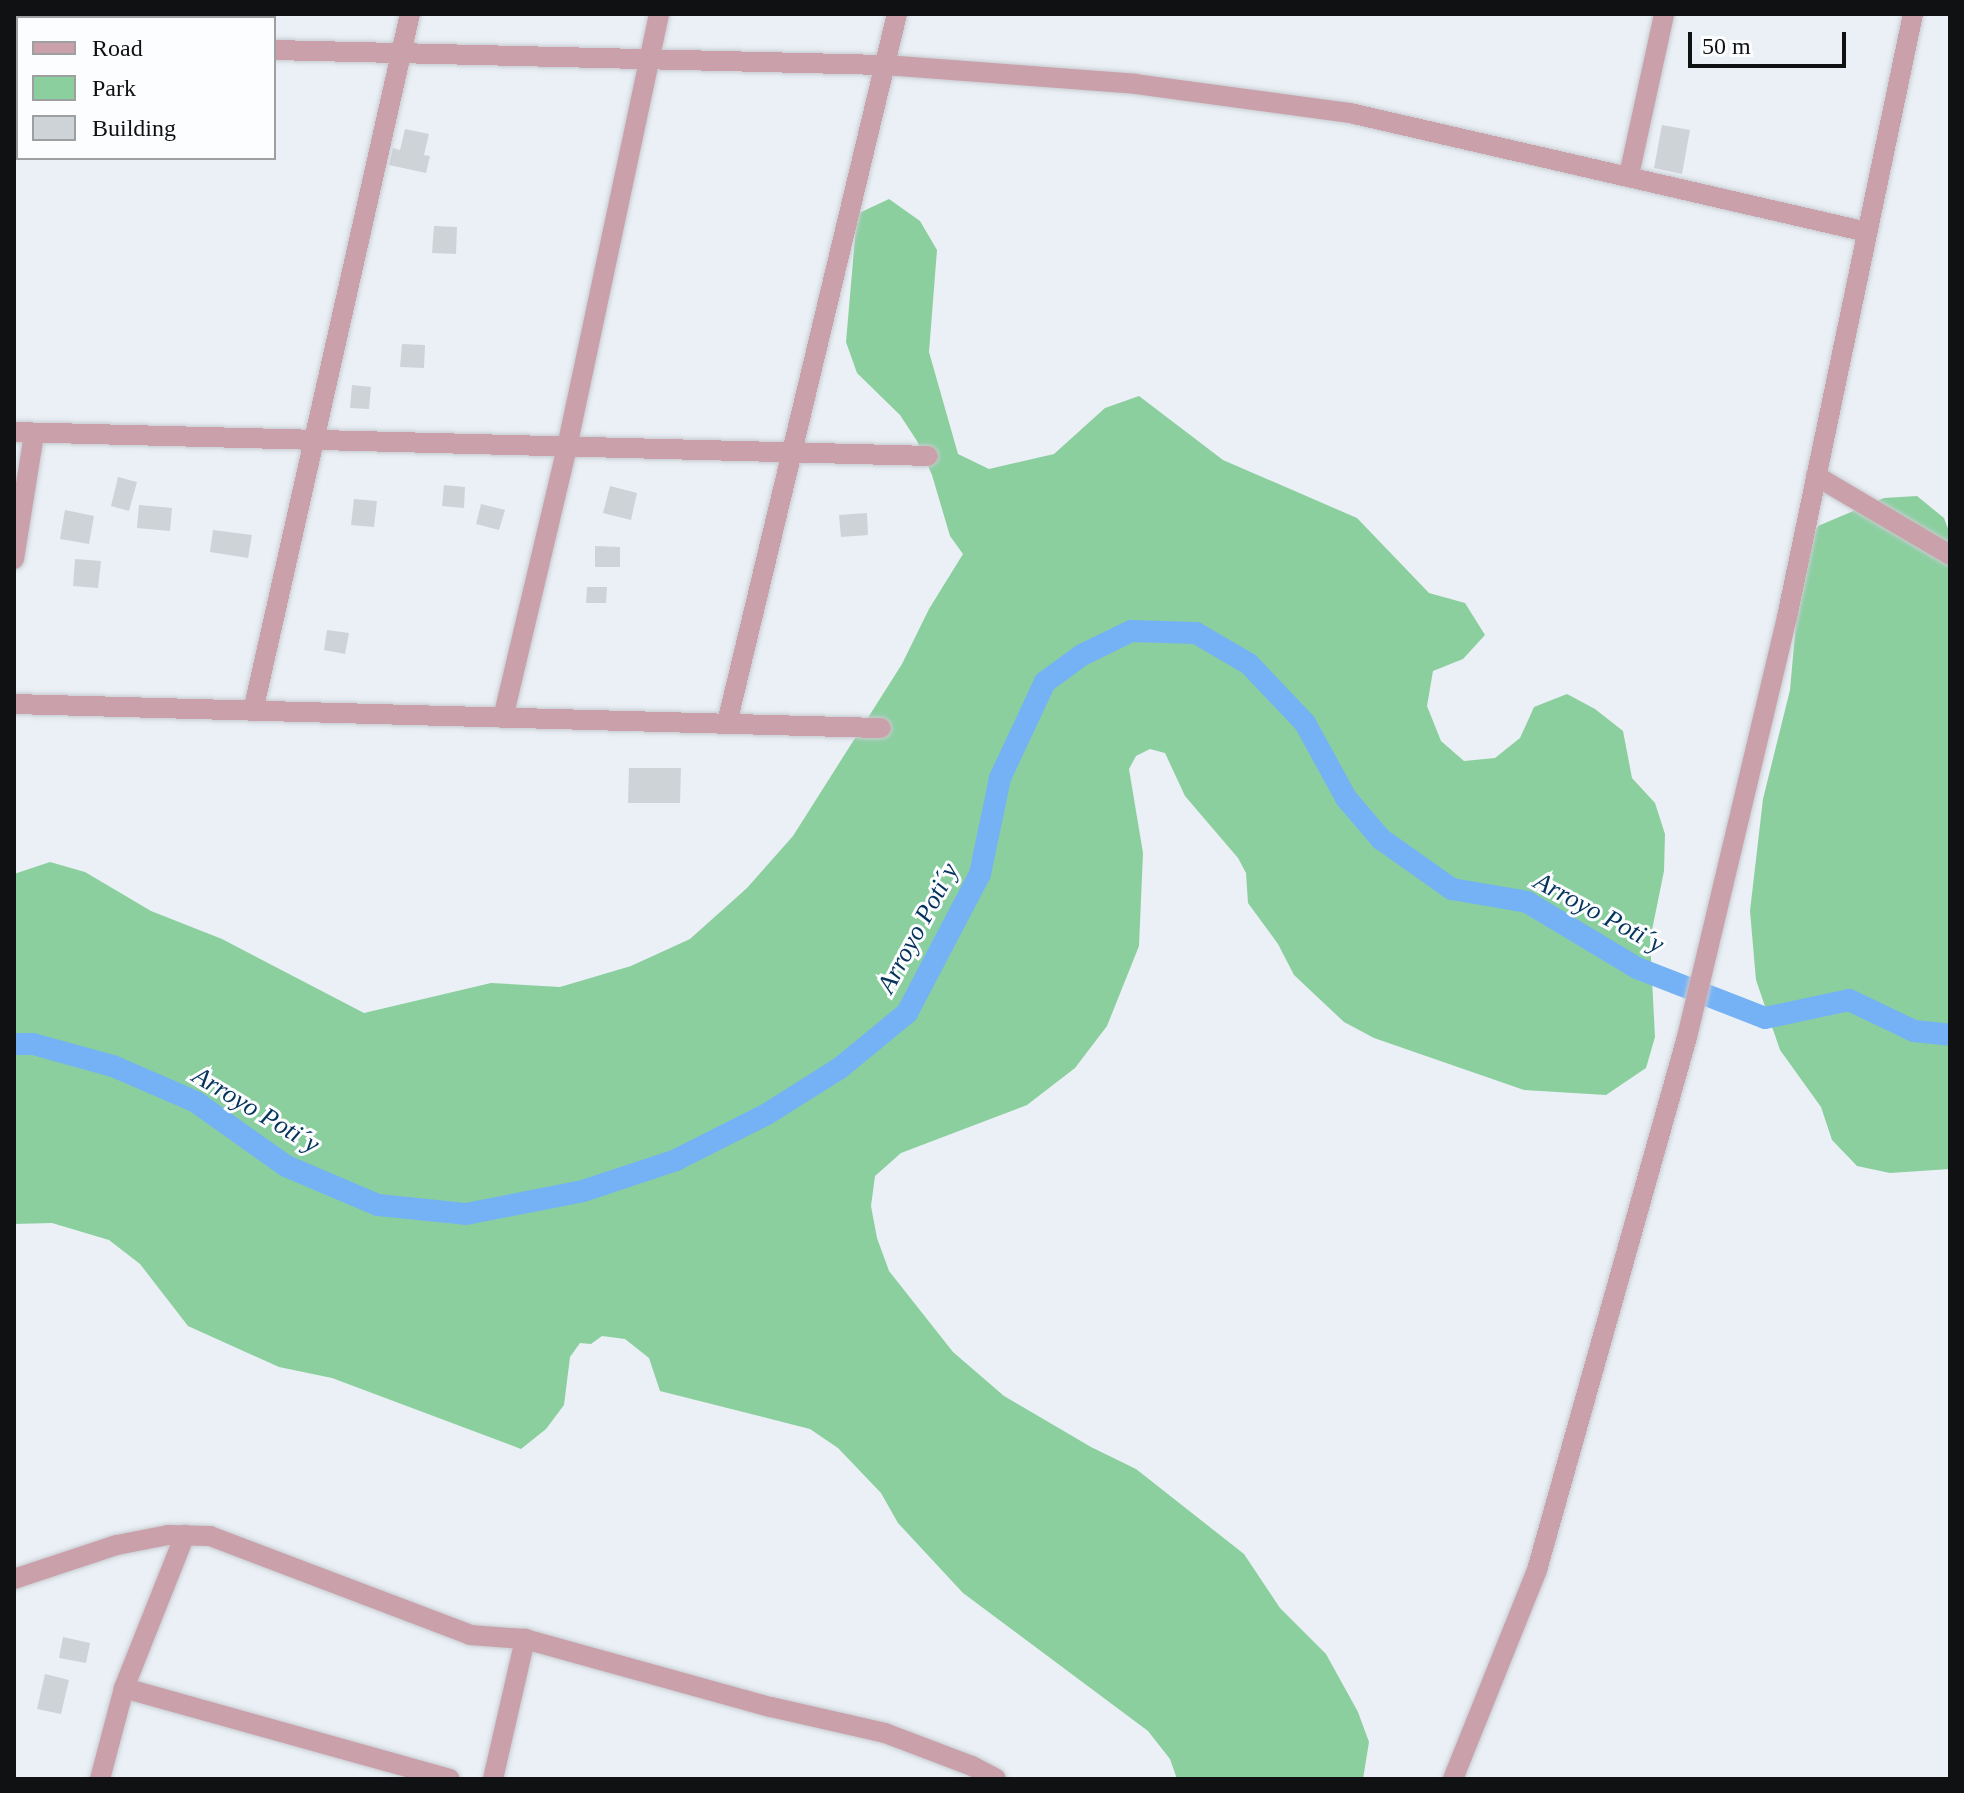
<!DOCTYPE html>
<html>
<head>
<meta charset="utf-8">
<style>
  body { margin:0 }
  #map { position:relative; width:1964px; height:1793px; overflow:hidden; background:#eaf0f5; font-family:Georgia,serif }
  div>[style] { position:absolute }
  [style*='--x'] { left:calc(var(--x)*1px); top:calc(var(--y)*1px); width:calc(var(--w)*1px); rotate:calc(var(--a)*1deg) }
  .green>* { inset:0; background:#8bcf9f }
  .canal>* { height:22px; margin:-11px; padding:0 11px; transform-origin:11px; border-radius:11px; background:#75b2f5 }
  .building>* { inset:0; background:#ced3d8 }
  .roads { filter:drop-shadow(0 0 2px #c7ccd1) drop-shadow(0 0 2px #c7ccd1) }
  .minor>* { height:20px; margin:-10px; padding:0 10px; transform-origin:10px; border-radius:10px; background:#caa0aa }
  span { translate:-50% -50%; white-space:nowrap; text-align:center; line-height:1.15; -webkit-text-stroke:6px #fbfdff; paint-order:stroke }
  .water-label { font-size:26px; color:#05335c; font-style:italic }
  .frame { position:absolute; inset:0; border:16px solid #101113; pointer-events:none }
  .legend { position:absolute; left:16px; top:16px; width:260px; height:144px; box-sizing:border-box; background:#fbfdff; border:2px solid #9d9fa1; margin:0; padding:10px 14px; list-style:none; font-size:24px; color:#101113 }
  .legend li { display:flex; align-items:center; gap:16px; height:40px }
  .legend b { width:40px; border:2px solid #9d9fa1 }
  .scale { position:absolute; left:1688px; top:32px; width:158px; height:36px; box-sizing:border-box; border:4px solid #101113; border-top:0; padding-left:10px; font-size:24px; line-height:28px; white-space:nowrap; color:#101113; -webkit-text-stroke:6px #fbfdff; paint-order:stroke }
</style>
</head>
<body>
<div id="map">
  <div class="green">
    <i style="clip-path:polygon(889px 199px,920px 221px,937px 250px,929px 352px,958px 454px,989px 469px,1054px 454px,1105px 408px,1139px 396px,1223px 460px,1357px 518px,1429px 593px,1465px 603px,1485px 635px,1463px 659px,1433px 671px,1427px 706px,1441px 741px,1464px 761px,1495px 758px,1520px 738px,1534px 707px,1567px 694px,1595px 709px,1623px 731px,1632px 778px,1655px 803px,1665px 834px,1664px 871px,1650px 940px,1655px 1037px,1646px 1068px,1606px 1095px,1524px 1090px,1374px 1038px,1344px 1022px,1294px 975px,1278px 944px,1248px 903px,1246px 873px,1238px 858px,1185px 796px,1165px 753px,1150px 749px,1136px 756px,1129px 769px,1143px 853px,1139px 946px,1107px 1026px,1075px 1068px,1027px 1105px,901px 1153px,875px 1176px,871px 1206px,877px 1238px,889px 1271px,953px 1352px,1004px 1396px,1091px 1447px,1136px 1469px,1244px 1554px,1280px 1608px,1326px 1654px,1358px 1712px,1369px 1742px,1363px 1779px,1177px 1779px,1170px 1759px,1148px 1731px,963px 1593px,898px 1523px,881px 1493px,838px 1448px,810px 1429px,660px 1391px,649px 1358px,625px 1339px,602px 1336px,591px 1344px,580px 1343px,570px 1357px,564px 1405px,546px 1429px,521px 1449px,332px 1378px,279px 1367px,188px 1326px,140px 1264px,109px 1240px,52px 1223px,14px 1224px,14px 874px,50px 862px,85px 872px,151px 911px,222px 939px,364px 1013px,491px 983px,560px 987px,631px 966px,690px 939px,747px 888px,793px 836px,902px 664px,929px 609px,963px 554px,950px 536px,932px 475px,917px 441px,900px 415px,857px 373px,846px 342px,857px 214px)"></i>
    <i style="clip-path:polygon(1917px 496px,1944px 518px,1950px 534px,1950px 1169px,1890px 1173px,1857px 1166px,1832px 1140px,1821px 1107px,1780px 1050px,1756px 980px,1750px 911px,1763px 799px,1790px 690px,1802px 555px,1818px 526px,1884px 498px)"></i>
  </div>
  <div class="canal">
    <i style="--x:14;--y:1044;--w:19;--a:0"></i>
    <i style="--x:33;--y:1044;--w:83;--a:15.4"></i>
    <i style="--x:113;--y:1066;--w:90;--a:23.4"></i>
    <i style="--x:196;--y:1102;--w:110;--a:35.4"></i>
    <i style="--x:286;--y:1166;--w:100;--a:23"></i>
    <i style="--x:378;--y:1205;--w:88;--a:5.8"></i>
    <i style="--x:466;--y:1214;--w:119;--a:-11.1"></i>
    <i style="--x:583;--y:1191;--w:98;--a:-18.4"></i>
    <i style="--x:676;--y:1160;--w:102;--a:-26.8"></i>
    <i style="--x:767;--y:1114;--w:86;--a:-32.2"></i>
    <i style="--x:840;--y:1068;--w:87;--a:-39.4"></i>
    <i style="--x:907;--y:1013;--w:157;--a:-62.3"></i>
    <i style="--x:980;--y:874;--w:98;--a:-78.2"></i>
    <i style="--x:1000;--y:778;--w:106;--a:-64.9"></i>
    <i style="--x:1045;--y:682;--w:46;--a:-36.1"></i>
    <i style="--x:1082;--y:655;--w:55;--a:-26.1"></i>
    <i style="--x:1131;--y:631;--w:65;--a:1.8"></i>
    <i style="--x:1196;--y:633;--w:61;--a:30.3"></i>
    <i style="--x:1249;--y:664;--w:81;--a:46.5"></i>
    <i style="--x:1305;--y:723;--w:85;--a:61.3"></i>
    <i style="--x:1346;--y:798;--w:54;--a:49.5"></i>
    <i style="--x:1381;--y:839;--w:87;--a:35.2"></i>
    <i style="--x:1452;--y:889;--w:76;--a:9.8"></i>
    <i style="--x:1527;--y:902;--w:128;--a:31"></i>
    <i style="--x:1637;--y:968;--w:137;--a:21.3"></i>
    <i style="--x:1765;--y:1018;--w:86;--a:-12.1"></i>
    <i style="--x:1849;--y:1000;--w:72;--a:25.5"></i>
    <i style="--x:1914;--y:1031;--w:36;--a:6"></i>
  </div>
  <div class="building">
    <i style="clip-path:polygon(1662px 125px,1690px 130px,1682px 174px,1654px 168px)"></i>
    <i style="clip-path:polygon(405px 129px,429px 134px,424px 155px,430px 156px,426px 173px,389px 165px,393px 148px,400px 150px)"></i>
    <i style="clip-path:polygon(434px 226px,457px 227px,456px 254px,432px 253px)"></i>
    <i style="clip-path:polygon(402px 344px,425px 345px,424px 368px,400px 367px)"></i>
    <i style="clip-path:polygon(352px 385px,371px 387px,369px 409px,350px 408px)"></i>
    <i style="clip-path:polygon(118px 477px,137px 482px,129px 511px,111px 506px)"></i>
    <i style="clip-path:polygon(444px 485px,465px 487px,464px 508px,442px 506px)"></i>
    <i style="clip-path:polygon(610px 486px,637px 493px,631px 520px,603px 513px)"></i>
    <i style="clip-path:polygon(354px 499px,377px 501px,374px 527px,351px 525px)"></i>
    <i style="clip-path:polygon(481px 504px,505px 510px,499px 530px,476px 524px)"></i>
    <i style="clip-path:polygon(139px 505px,172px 508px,170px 531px,137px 528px)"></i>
    <i style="clip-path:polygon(65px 510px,94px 516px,89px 544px,60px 539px)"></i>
    <i style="clip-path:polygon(867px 513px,868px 535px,841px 537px,839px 515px)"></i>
    <i style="clip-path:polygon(213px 530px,252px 535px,248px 558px,210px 552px)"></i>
    <i style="clip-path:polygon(595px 546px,620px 547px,620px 567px,595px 567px)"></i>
    <i style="clip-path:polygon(75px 559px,101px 561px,98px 588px,73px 586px)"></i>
    <i style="clip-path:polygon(587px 587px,607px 587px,606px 603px,586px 603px)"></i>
    <i style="clip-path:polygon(327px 630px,349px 633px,345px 654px,324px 650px)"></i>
    <i style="clip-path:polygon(629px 768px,681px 768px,680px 803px,628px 803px)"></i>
    <i style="clip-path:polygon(63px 1637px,90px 1643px,86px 1663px,59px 1658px)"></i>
    <i style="clip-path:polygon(45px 1674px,69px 1680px,61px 1714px,37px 1709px)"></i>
  </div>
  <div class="roads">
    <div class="minor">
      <i style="--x:160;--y:18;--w:4;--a:-76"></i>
      <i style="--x:14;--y:44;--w:4;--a:0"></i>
      <i style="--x:274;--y:50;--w:611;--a:1.41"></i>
      <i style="--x:885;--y:65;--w:251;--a:4.3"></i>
      <i style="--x:1135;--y:84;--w:217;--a:7.7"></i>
      <i style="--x:1350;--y:113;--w:531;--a:12.96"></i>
      <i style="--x:1629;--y:175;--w:165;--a:-77.7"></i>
      <i style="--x:14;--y:432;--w:914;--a:1.5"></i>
      <i style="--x:1816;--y:476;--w:156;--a:30.5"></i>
      <i style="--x:14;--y:559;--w:127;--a:-80.9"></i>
      <i style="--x:14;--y:704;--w:867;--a:1.59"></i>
      <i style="--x:253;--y:711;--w:714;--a:-77.31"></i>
      <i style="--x:503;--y:718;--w:278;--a:-76.7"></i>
      <i style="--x:567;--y:447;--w:443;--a:-78"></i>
      <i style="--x:727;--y:723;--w:729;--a:-76.52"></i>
      <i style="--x:14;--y:1579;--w:108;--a:-18.3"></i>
      <i style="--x:117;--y:1545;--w:52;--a:-11.1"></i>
      <i style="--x:168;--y:1535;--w:42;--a:1.4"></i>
      <i style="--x:210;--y:1536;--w:278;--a:20.8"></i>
      <i style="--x:470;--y:1635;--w:55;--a:4.2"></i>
      <i style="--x:525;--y:1639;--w:255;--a:15.5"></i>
      <i style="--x:771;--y:1707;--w:117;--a:12.8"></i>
      <i style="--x:885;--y:1733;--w:93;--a:20.8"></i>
      <i style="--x:972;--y:1766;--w:27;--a:28"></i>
      <i style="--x:124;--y:1688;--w:338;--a:15.6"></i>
      <i style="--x:100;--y:1779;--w:94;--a:-75.2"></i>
      <i style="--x:124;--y:1688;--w:165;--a:-68.3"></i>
      <i style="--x:493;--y:1779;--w:144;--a:-77.1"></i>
      <i style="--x:1453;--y:1779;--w:225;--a:-68.1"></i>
      <i style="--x:1537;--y:1570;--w:554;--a:-74.28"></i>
      <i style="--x:1687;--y:1037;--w:432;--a:-76.6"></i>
      <i style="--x:1787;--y:617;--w:616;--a:-78.2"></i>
    </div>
  </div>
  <div class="water-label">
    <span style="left:1599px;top:913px;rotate:28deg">Arroyo Poti´y</span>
    <span style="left:918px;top:928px;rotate:-62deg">Arroyo Poti´y</span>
    <span style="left:256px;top:1110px;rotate:31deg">Arroyo Poti´y</span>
  </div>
  <div class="frame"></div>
  <ul class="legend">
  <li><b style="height:10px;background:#caa0aa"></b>Road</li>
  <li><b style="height:22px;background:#8bcf9f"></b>Park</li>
  <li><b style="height:22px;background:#ced3d8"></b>Building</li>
  </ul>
  <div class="scale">50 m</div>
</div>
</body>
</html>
